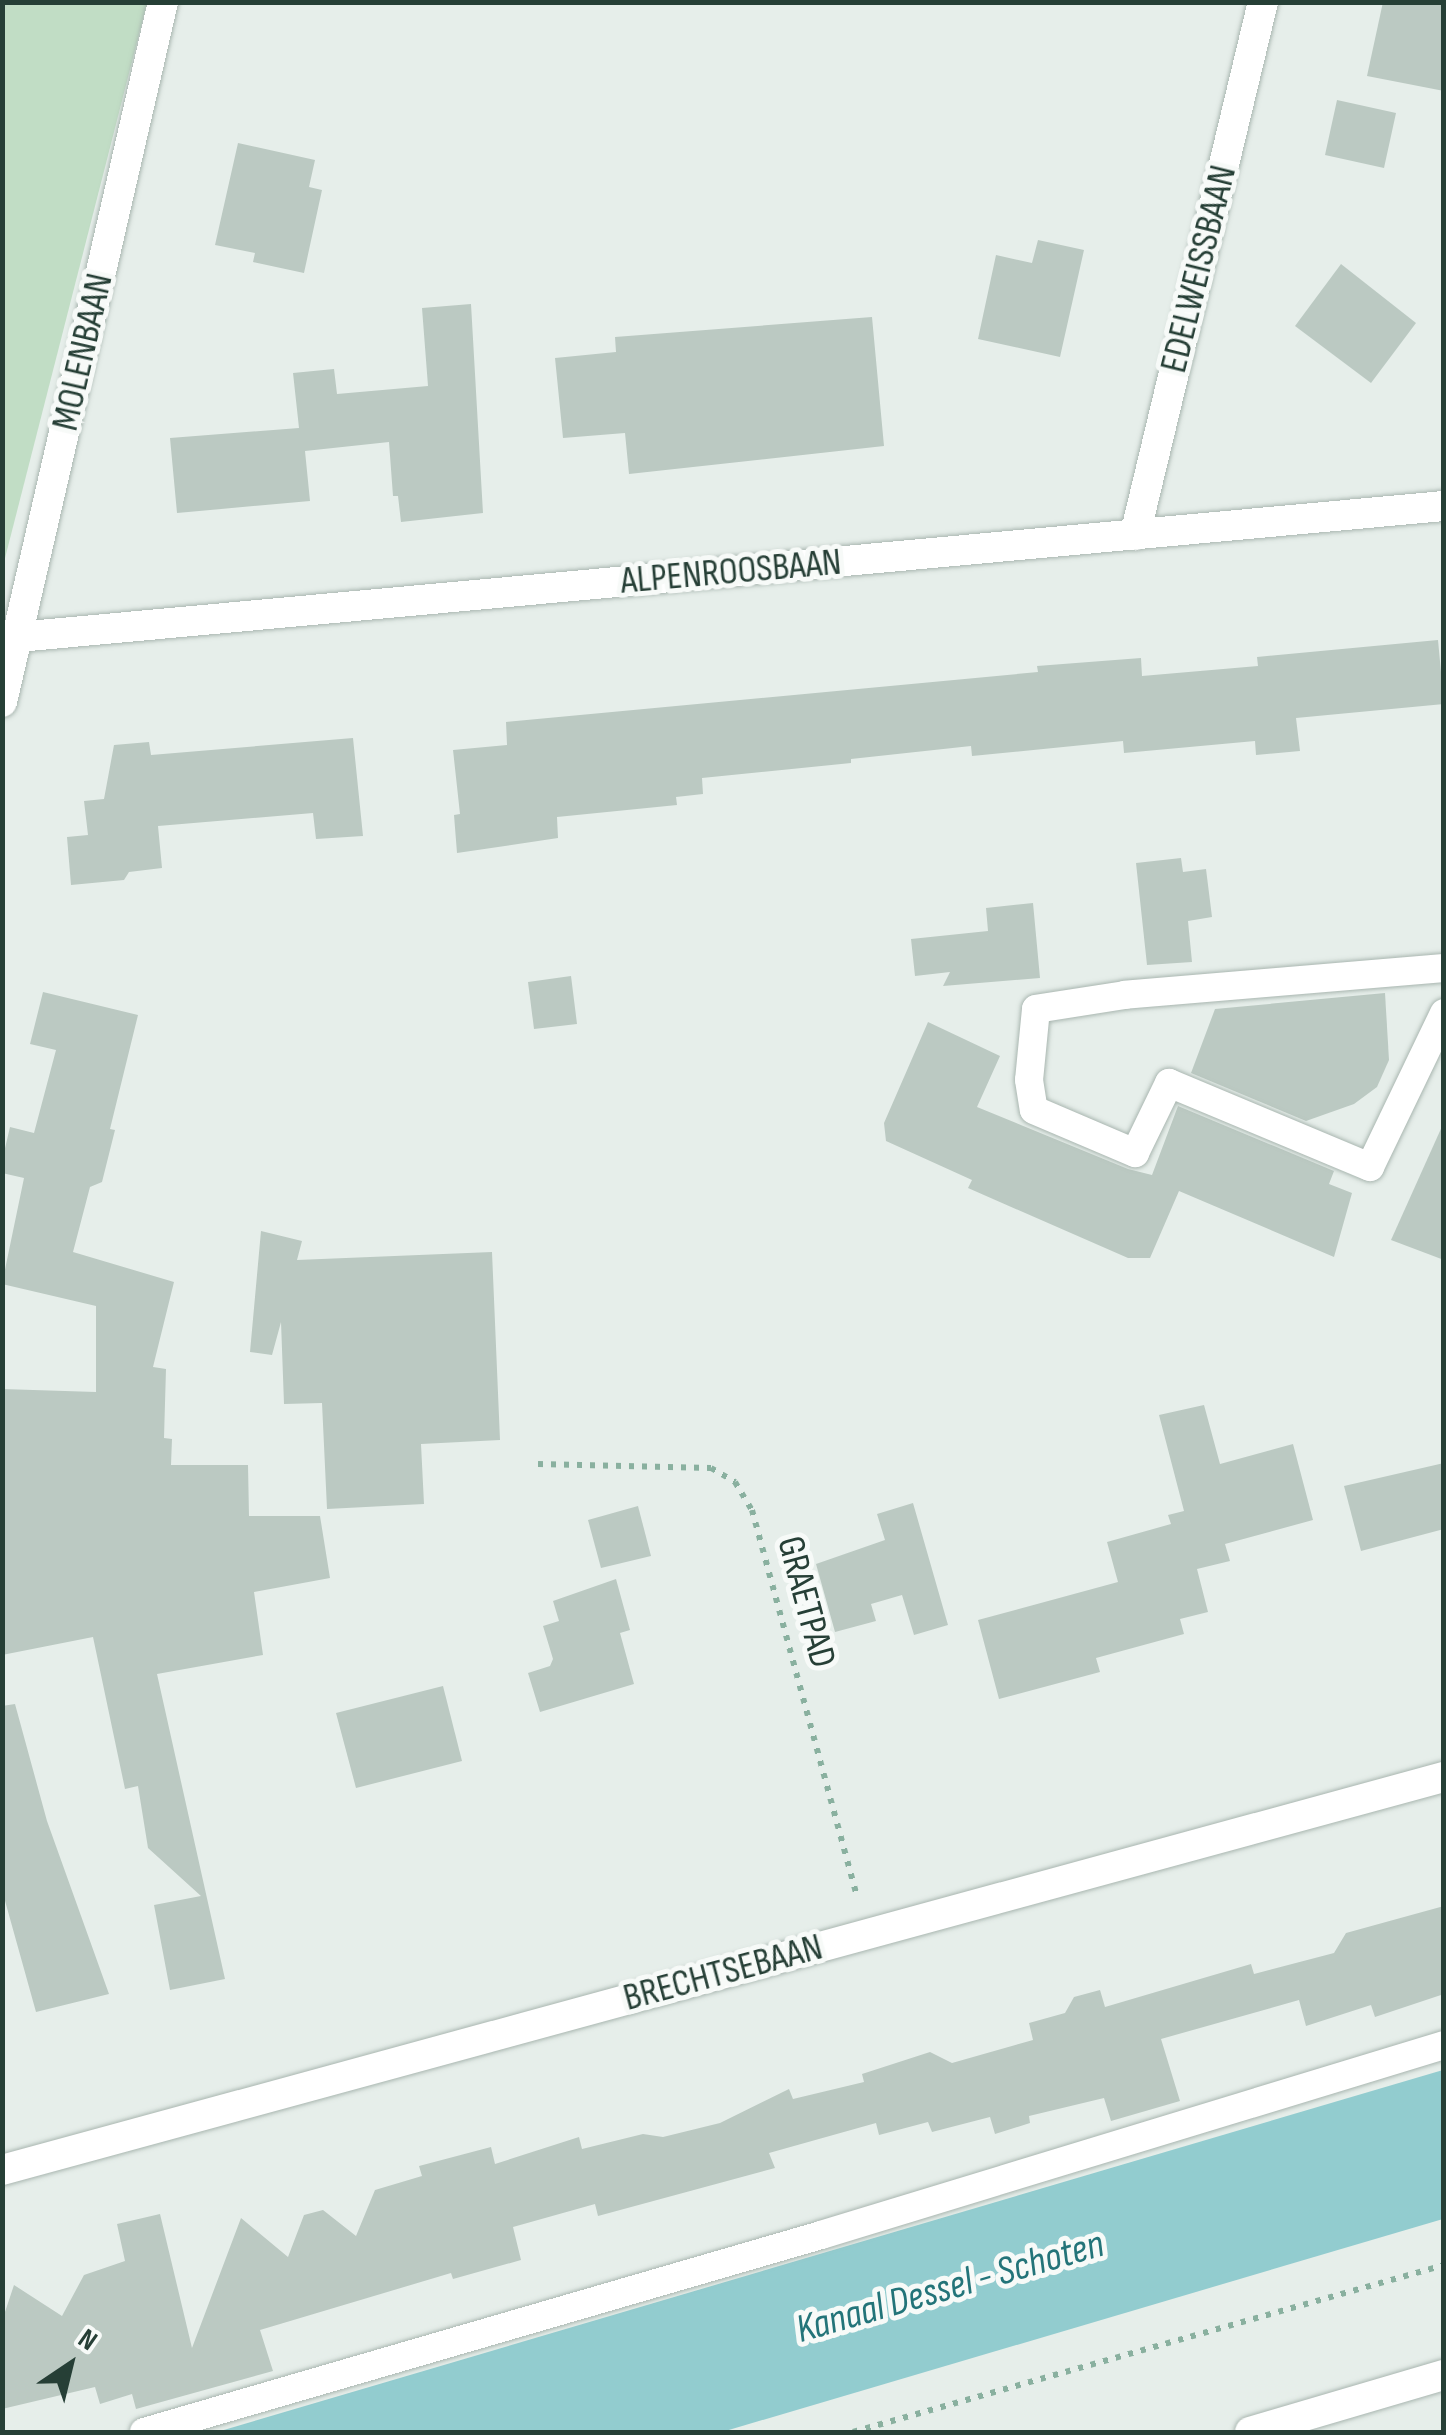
<!DOCTYPE html>
<html>
<head>
<meta charset="utf-8">
<style>
  body { margin:0 }
  #map { position:relative; width:1446px; height:2435px; overflow:hidden; background:#e6eeea; font-family:"Sofia Sans Condensed",sans-serif }
  div>[style] { position:absolute }
  [style*='--x'] { left:calc(var(--x)*1px); top:calc(var(--y)*1px); width:calc(var(--w)*1px); rotate:calc(var(--a)*1deg) }
  .green>* { inset:0; background:#c1ddc5 }
  .water>* { inset:0; background:#92cccf }
  .building>* { inset:0; background:#bbc9c2 }
  .path>* { height:6px; margin-top:-3px; transform-origin:0; background:repeating-linear-gradient(90deg,#89b09f 0 5px,transparent 0 13px) }
  .roads { filter:drop-shadow(0 0 2px #a9b6b0) drop-shadow(0 0 2px #a9b6b0) }
  .service>* { height:28px; margin:-14px; padding:0 14px; transform-origin:14px; border-radius:14px; background:#fff }
  .minor>* { height:30px; margin:-15px; padding:0 15px; transform-origin:15px; border-radius:15px; background:#fff }
  .secondary>* { height:30px; margin:-15px; padding:0 15px; transform-origin:15px; border-radius:15px; background:#fff }
  span { translate:-50% -50%; white-space:nowrap; text-align:center; line-height:1.15; -webkit-text-stroke:10px #f7faf8; paint-order:stroke }
  .street-label { font-size:38px; color:#263f36 }
  .water-label { font-size:40px; color:#237479; font-style:italic }
  .frame { position:absolute; inset:0; border:5px solid #263f36; pointer-events:none }
  .north { position:absolute; left:20px; top:2315px; width:100px; height:100px; -webkit-text-stroke:8px #f7faf8; paint-order:stroke; rotate:35deg; font-size:28px; font-weight:700; line-height:40px; text-align:center; color:#263f36 }
  .north::after { content:''; display:block; margin:auto; width:35px; height:45px; background:#263f36; clip-path:polygon(50% 0,100% 100%,50% 72%,0 100%) }
</style>
</head>
<body>
<div id="map">
  <div class="green">
    <i style="clip-path:polygon(3px 2px,147px 3px,3px 566px,2px 3px)"></i>
  </div>
  <div class="water">
    <i style="clip-path:polygon(1443px 2070px,1443px 2219px,722px 2432px,217px 2432px)"></i>
  </div>
  <div class="building">
    <i style="clip-path:polygon(1383px 2px,1444px 2px,1444px 91px,1367px 76px)"></i>
    <i style="clip-path:polygon(1337px 100px,1396px 113px,1384px 168px,1325px 155px)"></i>
    <i style="clip-path:polygon(238px 143px,315px 160px,309px 187px,322px 190px,304px 273px,253px 262px,255px 253px,215px 245px)"></i>
    <i style="clip-path:polygon(1038px 240px,1084px 250px,1060px 357px,978px 339px,996px 255px,1032px 263px)"></i>
    <i style="clip-path:polygon(1341px 264px,1416px 323px,1371px 383px,1295px 326px)"></i>
    <i style="clip-path:polygon(471px 304px,483px 513px,401px 522px,398px 496px,393px 496px,389px 442px,305px 451px,310px 501px,177px 513px,170px 438px,299px 428px,293px 373px,334px 369px,337px 394px,428px 386px,422px 308px)"></i>
    <i style="clip-path:polygon(872px 317px,884px 446px,629px 474px,625px 433px,563px 438px,555px 358px,616px 352px,615px 337px)"></i>
    <i style="clip-path:polygon(1438px 640px,1444px 704px,1296px 718px,1300px 751px,1256px 755px,1255px 741px,1124px 753px,1123px 741px,972px 756px,971px 746px,851px 759px,851px 763px,702px 778px,703px 794px,676px 797px,677px 805px,557px 817px,558px 838px,457px 853px,454px 815px,460px 814px,453px 750px,507px 745px,506px 722px,1038px 672px,1037px 666px,1141px 658px,1142px 676px,1258px 666px,1257px 657px)"></i>
    <i style="clip-path:polygon(353px 738px,363px 836px,316px 839px,313px 813px,158px 826px,162px 868px,129px 872px,124px 880px,71px 885px,67px 837px,88px 835px,84px 801px,104px 799px,114px 745px,149px 742px,151px 755px)"></i>
    <i style="clip-path:polygon(1181px 858px,1183px 872px,1206px 869px,1212px 917px,1188px 921px,1192px 962px,1147px 965px,1136px 863px)"></i>
    <i style="clip-path:polygon(1033px 903px,1040px 978px,943px 986px,950px 972px,915px 976px,911px 939px,988px 931px,986px 908px)"></i>
    <i style="clip-path:polygon(571px 976px,577px 1024px,534px 1029px,528px 982px)"></i>
    <i style="clip-path:polygon(43px 992px,138px 1015px,110px 1129px,115px 1130px,102px 1182px,90px 1187px,73px 1252px,174px 1282px,153px 1367px,166px 1369px,164px 1438px,172px 1439px,171px 1465px,248px 1465px,249px 1516px,320px 1516px,330px 1578px,254px 1592px,263px 1655px,157px 1674px,225px 1979px,170px 1990px,154px 1905px,201px 1896px,148px 1848px,138px 1786px,125px 1789px,93px 1637px,2px 1655px,2px 1389px,96px 1392px,96px 1306px,2px 1284px,24px 1178px,2px 1173px,2px 1161px,10px 1127px,34px 1133px,56px 1050px,30px 1044px)"></i>
    <i style="clip-path:polygon(1385px 993px,1389px 1060px,1377px 1087px,1354px 1104px,1306px 1121px,1191px 1073px,1215px 1009px)"></i>
    <i style="clip-path:polygon(928px 1022px,1000px 1056px,977px 1107px,1128px 1169px,1152px 1175px,1178px 1106px,1334px 1171px,1329px 1184px,1352px 1193px,1334px 1257px,1179px 1191px,1150px 1258px,1128px 1258px,968px 1188px,972px 1180px,886px 1141px,884px 1123px)"></i>
    <i style="clip-path:polygon(1444px 1122px,1444px 1260px,1391px 1240px)"></i>
    <i style="clip-path:polygon(261px 1231px,302px 1241px,297px 1260px,492px 1252px,500px 1440px,421px 1444px,424px 1504px,327px 1509px,322px 1403px,284px 1404px,281px 1322px,272px 1355px,250px 1352px)"></i>
    <i style="clip-path:polygon(1204px 1405px,1220px 1464px,1293px 1444px,1313px 1520px,1225px 1544px,1230px 1561px,1197px 1569px,1208px 1612px,1180px 1619px,1184px 1634px,1096px 1658px,1100px 1672px,999px 1699px,978px 1620px,1118px 1582px,1107px 1542px,1171px 1524px,1168px 1515px,1184px 1511px,1159px 1415px)"></i>
    <i style="clip-path:polygon(1444px 1463px,1444px 1529px,1361px 1551px,1344px 1486px)"></i>
    <i style="clip-path:polygon(913px 1503px,948px 1625px,914px 1635px,902px 1595px,871px 1604px,876px 1621px,835px 1632px,816px 1564px,885px 1540px,877px 1514px)"></i>
    <i style="clip-path:polygon(638px 1506px,651px 1556px,601px 1568px,588px 1520px)"></i>
    <i style="clip-path:polygon(616px 1579px,630px 1630px,620px 1633px,634px 1684px,540px 1712px,528px 1673px,550px 1666px,553px 1659px,543px 1626px,559px 1621px,553px 1601px)"></i>
    <i style="clip-path:polygon(443px 1686px,462px 1761px,356px 1788px,336px 1713px)"></i>
    <i style="clip-path:polygon(15px 1704px,47px 1821px,109px 1994px,36px 2012px,2px 1890px,2px 1706px)"></i>
    <i style="clip-path:polygon(1444px 1906px,1444px 1994px,1375px 2017px,1371px 2005px,1306px 2026px,1299px 2000px,1161px 2039px,1180px 2101px,1111px 2121px,1104px 2098px,1029px 2116px,1030px 2123px,995px 2134px,990px 2117px,932px 2132px,928px 2122px,879px 2135px,876px 2123px,769px 2153px,775px 2168px,598px 2216px,595px 2204px,513px 2227px,521px 2260px,453px 2279px,451px 2273px,260px 2330px,273px 2371px,136px 2409px,132px 2394px,100px 2404px,95px 2387px,2px 2409px,2px 2321px,14px 2285px,62px 2316px,84px 2275px,125px 2261px,117px 2224px,160px 2214px,192px 2348px,241px 2218px,288px 2257px,304px 2215px,323px 2210px,356px 2236px,375px 2190px,422px 2176px,419px 2166px,491px 2147px,495px 2164px,579px 2137px,582px 2149px,643px 2134px,663px 2137px,720px 2123px,789px 2089px,793px 2099px,864px 2082px,862px 2074px,930px 2052px,952px 2063px,1033px 2040px,1029px 2023px,1065px 2013px,1074px 1997px,1100px 1990px,1105px 2007px,1251px 1964px,1254px 1974px,1334px 1953px,1346px 1933px)"></i>
  </div>
  <div class="path">
    <i style="--x:538;--y:1464;--w:173;--a:1.3"></i>
    <i style="--x:711;--y:1468;--w:28;--a:30"></i>
    <i style="--x:735;--y:1482;--w:33;--a:59"></i>
    <i style="--x:752;--y:1510;--w:400;--a:74.8"></i>
    <i style="--x:853;--y:2432;--w:614;--a:-15.78"></i>
  </div>
  <div class="roads">
    <div class="service">
      <i style="--x:1444;--y:968;--w:320;--a:175.2"></i>
      <i style="--x:1125;--y:995;--w:90;--a:171.1"></i>
      <i style="--x:1036;--y:1009;--w:71;--a:95.6"></i>
      <i style="--x:1029;--y:1080;--w:30;--a:81"></i>
      <i style="--x:1034;--y:1110;--w:110;--a:23.1"></i>
      <i style="--x:1135;--y:1153;--w:78;--a:-64.1"></i>
      <i style="--x:1169;--y:1083;--w:218;--a:22.7"></i>
      <i style="--x:1370;--y:1167;--w:171;--a:-64.3"></i>
      <i style="--x:144;--y:2432;--w:705;--a:-16.22"></i>
      <i style="--x:821;--y:2235;--w:651;--a:-16.96"></i>
    </div>
    <div class="minor">
      <i style="--x:1135;--y:535;--w:548;--a:-76.5"></i>
      <i style="--x:18;--y:637;--w:1432;--a:-5.25"></i>
      <i style="--x:2;--y:702;--w:718;--a:-77.05"></i>
      <i style="--x:1250;--y:2432;--w:202;--a:-16.4"></i>
    </div>
    <div class="secondary">
      <i style="--x:2;--y:2170;--w:1495;--a:-15.25"></i>
    </div>
  </div>
  <div class="street-label">
    <span style="left:1199px;top:269px;rotate:-76deg">EDELWEISSBAAN</span>
    <span style="left:83px;top:352px;rotate:-77deg">MOLENBAAN</span>
    <span style="left:731px;top:572px;rotate:-5deg">ALPENROOSBAAN</span>
    <span style="left:806px;top:1602px;rotate:75deg">GRAETPAD</span>
    <span style="left:723px;top:1973px;rotate:-15deg">BRECHTSEBAAN</span>
  </div>
  <div class="water-label">
    <span style="left:950px;top:2287px;rotate:-16deg">Kanaal Dessel - Schoten</span>
  </div>
  <div class="frame"></div>
  <div class="north">N</div>
</div>
</body>
</html>
